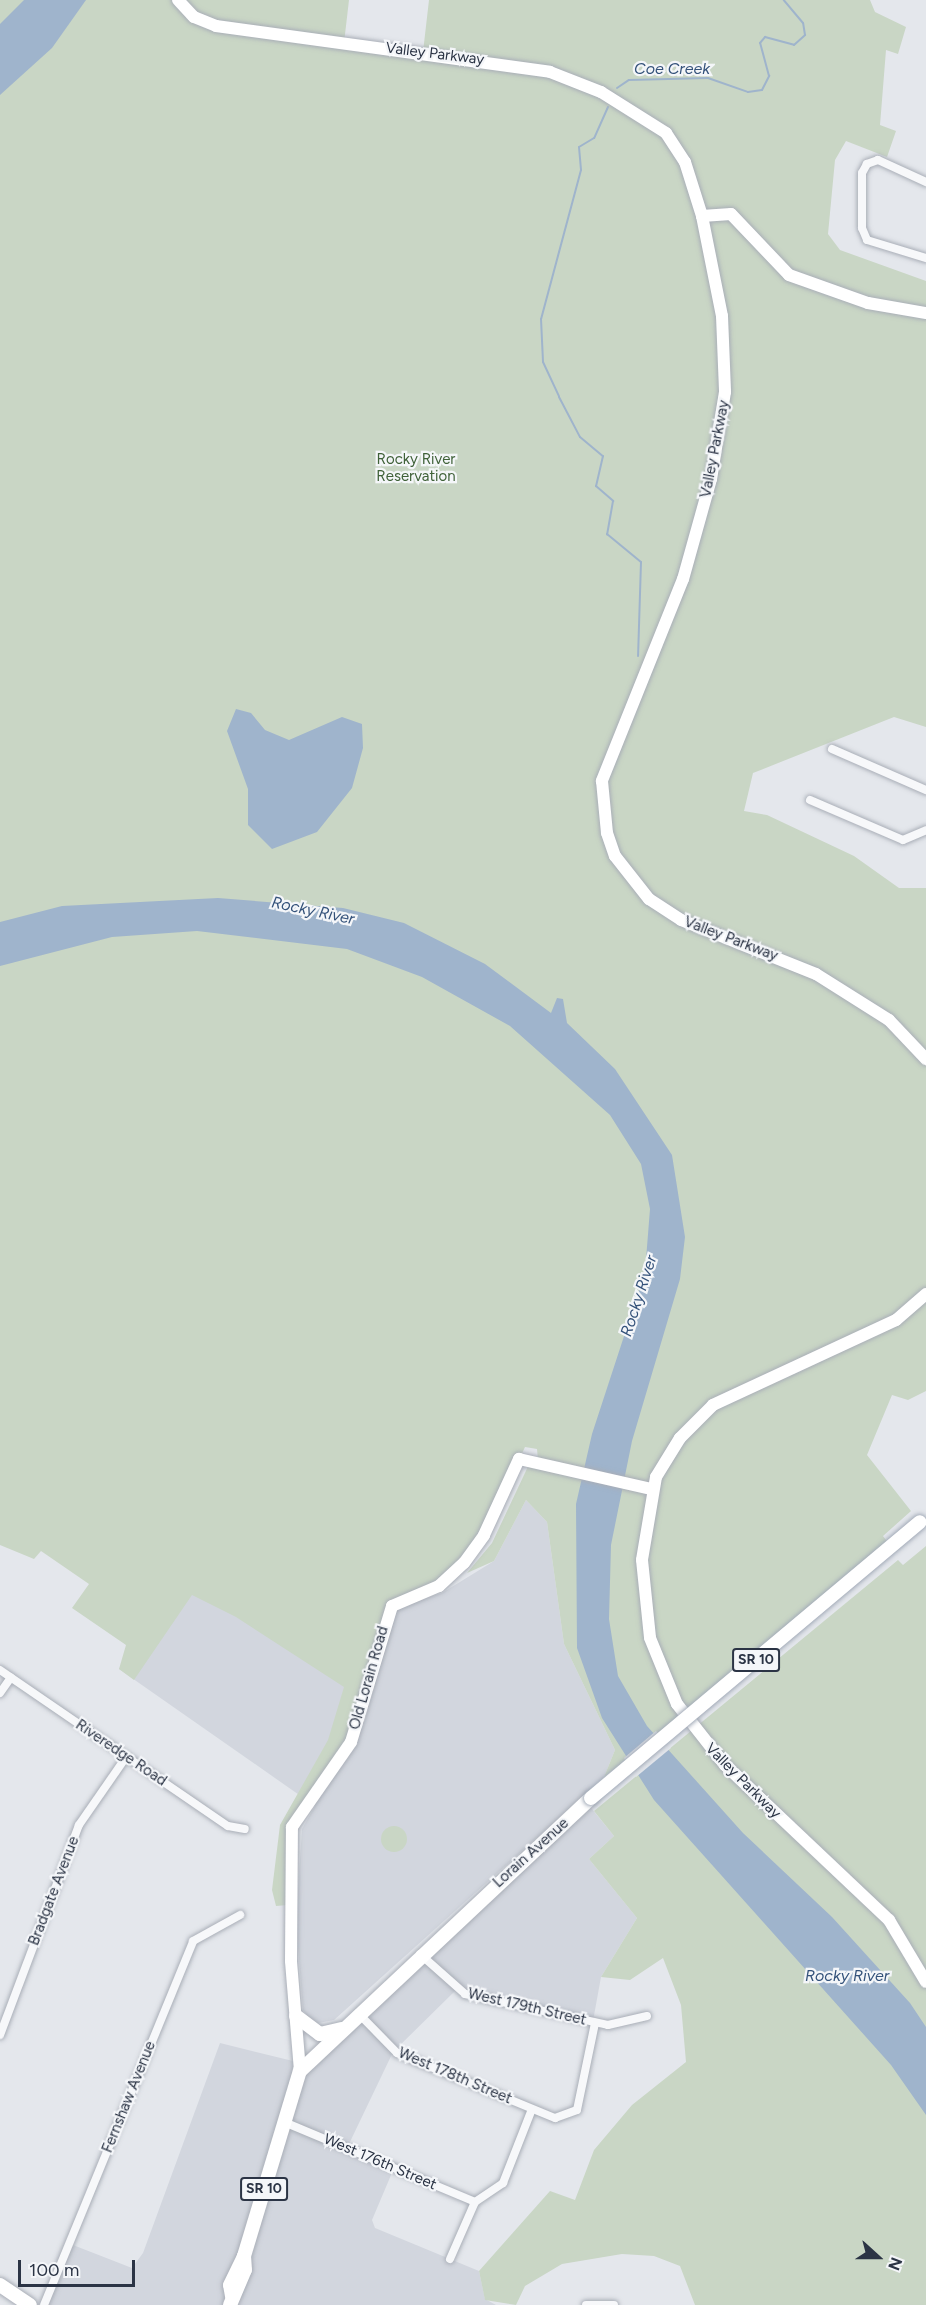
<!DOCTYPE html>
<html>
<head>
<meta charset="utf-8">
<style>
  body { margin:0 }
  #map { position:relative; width:926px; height:2305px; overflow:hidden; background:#e4e7ec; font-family:Figtree,sans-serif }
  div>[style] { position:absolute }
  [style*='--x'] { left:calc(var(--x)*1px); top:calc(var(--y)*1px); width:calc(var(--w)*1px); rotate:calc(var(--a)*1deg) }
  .built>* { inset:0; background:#d2d6de }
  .green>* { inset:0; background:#c9d6c5 }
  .round { border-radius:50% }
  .water>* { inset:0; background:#9fb4cc }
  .pier>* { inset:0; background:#e4e7ec }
  .stream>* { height:2px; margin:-1px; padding:0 1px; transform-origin:1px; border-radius:1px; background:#9fb4cc }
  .roads { filter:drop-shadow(0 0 2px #a9aeb7) drop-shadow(0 0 2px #a9aeb7) }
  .street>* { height:8px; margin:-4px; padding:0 4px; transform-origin:4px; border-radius:4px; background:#f7f8fa }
  .secondary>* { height:12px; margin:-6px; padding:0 6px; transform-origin:6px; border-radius:6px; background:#fff }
  .primary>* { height:14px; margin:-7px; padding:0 7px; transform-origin:7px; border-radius:7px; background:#fff }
  .bridges { filter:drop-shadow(0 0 2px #a3abb8) drop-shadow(0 0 2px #a3abb8) }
  .primary-bridge>* { height:14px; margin:-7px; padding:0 7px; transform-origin:7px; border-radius:7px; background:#fff }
  span { translate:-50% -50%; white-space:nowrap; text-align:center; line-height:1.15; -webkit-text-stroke:4.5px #f4f6f9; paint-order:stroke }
  .shield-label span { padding:2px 4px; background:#f4f6f9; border:2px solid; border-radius:4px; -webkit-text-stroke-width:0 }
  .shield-label { font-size:14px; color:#2b3445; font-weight:700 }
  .street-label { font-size:15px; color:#2b3445 }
  .park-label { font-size:15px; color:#3f6138 }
  .water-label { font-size:16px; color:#34527a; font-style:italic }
  .north { position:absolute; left:848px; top:2227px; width:60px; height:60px; -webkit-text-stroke:4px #f4f6f9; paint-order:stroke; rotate:111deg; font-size:16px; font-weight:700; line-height:24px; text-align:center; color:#2b3445 }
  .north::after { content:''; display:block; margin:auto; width:21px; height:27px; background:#2b3445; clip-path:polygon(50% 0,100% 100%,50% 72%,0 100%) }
  .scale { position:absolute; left:18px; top:2260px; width:117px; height:27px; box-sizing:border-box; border:3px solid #2b3445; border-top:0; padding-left:8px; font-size:18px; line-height:21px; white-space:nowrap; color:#2b3445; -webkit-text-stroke:4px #f4f6f9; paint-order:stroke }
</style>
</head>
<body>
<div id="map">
  <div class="built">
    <i style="clip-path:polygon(526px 1500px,547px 1522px,564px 1644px,615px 1750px,604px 1777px,334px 2020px,313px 2024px,303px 2010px,296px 1921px,302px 1829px,315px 1806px,119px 1669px,173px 1577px,392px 1609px,442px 1593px,494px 1561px)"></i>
    <i style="clip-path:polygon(588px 1804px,614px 1836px,589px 1859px,637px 1918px,601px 1977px,593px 2021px,455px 1991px,393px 2052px,348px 2146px,286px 2121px,301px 2074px)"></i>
    <i style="clip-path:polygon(220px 2043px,297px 2062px,228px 2305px,48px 2305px,73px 2245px,132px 2268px,143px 2253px)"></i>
    <i style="clip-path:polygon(284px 2122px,394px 2168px,372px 2220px,375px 2228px,479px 2271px,485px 2299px,496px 2305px,230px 2305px)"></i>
  </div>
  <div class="green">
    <i style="clip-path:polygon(0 0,349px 0,344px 43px,423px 52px,429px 0,870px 0,875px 12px,906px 27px,898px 54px,886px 50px,880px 125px,896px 131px,887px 157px,846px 141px,835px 160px,828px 234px,840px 250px,926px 281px,926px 727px,894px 717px,753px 773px,744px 811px,767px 815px,854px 856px,899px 888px,926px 888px,926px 1391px,908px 1400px,892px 1395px,867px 1455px,911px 1511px,883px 1536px,894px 1551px,604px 1777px,615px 1750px,564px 1644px,547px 1522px,526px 1500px,494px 1561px,467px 1573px,492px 1543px,532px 1458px,538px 1460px,537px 1449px,525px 1447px,483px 1538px,440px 1589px,392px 1602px,353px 1741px,300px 1808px,288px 1905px,276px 1906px,272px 1890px,280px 1825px,328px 1740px,344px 1687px,236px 1617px,192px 1595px,134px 1680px,119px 1669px,126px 1645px,72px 1608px,89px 1584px,41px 1551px,34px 1559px,0 1545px)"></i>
    <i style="clip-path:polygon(926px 1546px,926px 2305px,695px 2305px,680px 2266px,654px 2256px,622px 2254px,562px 2264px,525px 2286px,516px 2305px,485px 2300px,479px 2271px,550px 2191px,575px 2200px,594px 2150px,632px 2105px,686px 2062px,681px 2005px,663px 1958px,630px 1980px,601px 1977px,637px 1918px,589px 1859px,614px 1836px,594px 1811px,898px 1560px,903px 1565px)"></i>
    <i class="round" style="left:381px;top:1826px;width:26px;height:26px"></i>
  </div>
  <div class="water">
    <i style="clip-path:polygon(24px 0,86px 0,52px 48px,0 95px,0 24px)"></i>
    <i style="clip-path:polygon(236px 709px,251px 713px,265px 730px,289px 740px,342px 717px,362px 724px,363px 748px,352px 788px,317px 832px,272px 849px,248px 825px,248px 789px,227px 731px)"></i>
    <i style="clip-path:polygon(218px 898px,343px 908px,404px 923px,485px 964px,551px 1013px,557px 998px,563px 999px,567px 1023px,615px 1069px,672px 1155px,685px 1237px,680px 1279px,632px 1441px,611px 1545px,609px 1619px,618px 1676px,647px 1726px,743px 1833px,832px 1917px,910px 2003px,926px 2027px,926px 2115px,891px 2065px,654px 1800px,602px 1718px,577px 1648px,576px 1504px,592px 1434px,645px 1272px,650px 1209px,641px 1164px,610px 1115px,510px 1026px,422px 977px,347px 949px,197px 931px,112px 937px,0 966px,0 922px,62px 906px)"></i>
  </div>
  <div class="pier">
    <i style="clip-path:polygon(656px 1731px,671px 1748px,636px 1777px,624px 1758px)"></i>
  </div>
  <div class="stream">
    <i style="--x:617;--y:88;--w:14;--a:-34"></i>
    <i style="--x:629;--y:80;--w:79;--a:-1.5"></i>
    <i style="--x:708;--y:78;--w:42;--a:19.3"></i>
    <i style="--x:748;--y:92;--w:14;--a:-8"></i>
    <i style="--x:762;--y:90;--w:16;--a:-63"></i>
    <i style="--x:769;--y:76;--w:34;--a:-105"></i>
    <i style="--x:760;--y:43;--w:8;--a:-50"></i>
    <i style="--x:765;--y:37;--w:30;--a:15"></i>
    <i style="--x:794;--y:45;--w:15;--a:-42"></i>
    <i style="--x:805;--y:35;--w:12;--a:-99"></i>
    <i style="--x:803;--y:23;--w:30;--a:-130"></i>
    <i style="--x:608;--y:107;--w:34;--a:114"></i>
    <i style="--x:594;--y:138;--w:17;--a:149"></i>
    <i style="--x:579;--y:147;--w:23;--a:85"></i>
    <i style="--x:581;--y:170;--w:154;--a:105"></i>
    <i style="--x:541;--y:319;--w:43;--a:87.3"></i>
    <i style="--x:543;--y:362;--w:38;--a:65"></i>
    <i style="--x:559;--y:397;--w:45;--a:62.3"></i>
    <i style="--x:580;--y:437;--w:30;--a:40"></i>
    <i style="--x:603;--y:456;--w:31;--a:103"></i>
    <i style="--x:596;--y:486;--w:23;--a:41"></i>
    <i style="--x:613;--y:501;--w:34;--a:100"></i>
    <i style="--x:607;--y:534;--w:44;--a:39.5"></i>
    <i style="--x:641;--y:562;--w:94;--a:91.8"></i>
  </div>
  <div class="roads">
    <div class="street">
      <i style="--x:926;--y:182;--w:53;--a:-155.4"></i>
      <i style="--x:878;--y:160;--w:12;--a:160"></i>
      <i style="--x:867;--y:164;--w:10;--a:119"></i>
      <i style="--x:862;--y:173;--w:55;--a:90"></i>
      <i style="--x:862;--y:228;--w:13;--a:67"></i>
      <i style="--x:867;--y:240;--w:62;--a:17"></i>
      <i style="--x:832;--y:749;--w:103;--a:23.6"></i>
      <i style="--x:810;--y:800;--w:101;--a:23.3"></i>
      <i style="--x:903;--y:840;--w:25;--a:-23"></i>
      <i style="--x:0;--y:1670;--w:276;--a:34.4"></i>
      <i style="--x:228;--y:1826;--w:17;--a:10"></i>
      <i style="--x:0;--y:1693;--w:19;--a:-55"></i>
      <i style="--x:420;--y:1954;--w:60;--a:41.6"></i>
      <i style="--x:465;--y:1994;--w:146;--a:12.2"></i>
      <i style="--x:608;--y:2025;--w:40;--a:-13"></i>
      <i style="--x:358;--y:2013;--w:56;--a:45.7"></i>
      <i style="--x:397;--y:2053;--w:171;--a:22.4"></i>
      <i style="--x:555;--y:2118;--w:23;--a:-20"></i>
      <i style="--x:577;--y:2110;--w:89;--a:-78.3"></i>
      <i style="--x:0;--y:2035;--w:224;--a:-69.4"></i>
      <i style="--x:79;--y:1825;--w:83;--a:-55.3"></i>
      <i style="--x:284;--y:2122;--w:207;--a:22.7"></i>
      <i style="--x:450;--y:2259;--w:62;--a:-66.3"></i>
      <i style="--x:475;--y:2202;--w:34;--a:-34"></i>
      <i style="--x:503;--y:2183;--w:79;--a:-68.6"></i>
      <i style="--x:44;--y:2305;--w:393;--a:-67.7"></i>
      <i style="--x:193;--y:1941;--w:54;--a:-29"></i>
      <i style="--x:586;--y:2305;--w:28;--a:0"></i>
    </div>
    <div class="secondary">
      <i style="--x:178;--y:0;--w:23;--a:47"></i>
      <i style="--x:194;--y:17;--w:24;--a:22"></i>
      <i style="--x:216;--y:26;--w:337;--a:7.8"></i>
      <i style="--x:550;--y:72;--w:55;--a:21.4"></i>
      <i style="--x:601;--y:92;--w:77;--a:32.2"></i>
      <i style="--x:666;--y:133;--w:35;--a:57"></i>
      <i style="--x:685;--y:162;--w:57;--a:72.5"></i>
      <i style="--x:702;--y:216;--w:102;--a:78.7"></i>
      <i style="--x:722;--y:316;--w:76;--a:87.7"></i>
      <i style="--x:725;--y:392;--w:88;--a:99.1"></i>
      <i style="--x:711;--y:479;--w:104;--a:105.6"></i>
      <i style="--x:683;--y:579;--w:218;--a:111.9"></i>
      <i style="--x:602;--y:781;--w:52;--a:84.5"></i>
      <i style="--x:607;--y:833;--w:24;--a:71"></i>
      <i style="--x:615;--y:856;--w:55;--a:51.7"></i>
      <i style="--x:649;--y:899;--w:38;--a:33"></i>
      <i style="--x:681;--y:920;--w:145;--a:21.8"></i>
      <i style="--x:816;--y:974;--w:86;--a:32.2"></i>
      <i style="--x:889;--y:1020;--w:54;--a:46.5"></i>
      <i style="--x:702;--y:216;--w:29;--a:-4"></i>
      <i style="--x:731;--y:214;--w:84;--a:46.4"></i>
      <i style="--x:789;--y:275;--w:84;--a:19.5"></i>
      <i style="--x:868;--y:303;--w:59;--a:9.8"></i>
      <i style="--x:926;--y:1294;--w:40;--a:139"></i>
      <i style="--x:896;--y:1320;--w:202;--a:155.1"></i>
      <i style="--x:713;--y:1405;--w:47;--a:135"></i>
      <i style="--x:680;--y:1438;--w:46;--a:121.6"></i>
      <i style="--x:656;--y:1477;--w:84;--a:99.6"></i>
      <i style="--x:642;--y:1560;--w:78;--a:84.1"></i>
      <i style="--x:650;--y:1638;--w:71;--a:67.8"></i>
      <i style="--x:677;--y:1704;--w:78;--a:51.8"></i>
      <i style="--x:725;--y:1765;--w:226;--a:43.4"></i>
      <i style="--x:889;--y:1920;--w:72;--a:59.2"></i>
      <i style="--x:300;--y:2071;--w:110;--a:-94.7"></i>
      <i style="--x:291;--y:1961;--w:134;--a:-89.6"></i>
      <i style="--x:292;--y:1827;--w:103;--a:-55.2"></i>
      <i style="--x:351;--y:1742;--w:142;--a:-73.2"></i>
      <i style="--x:392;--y:1606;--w:51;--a:-23.1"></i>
      <i style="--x:439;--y:1586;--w:34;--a:-43"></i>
      <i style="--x:464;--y:1563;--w:34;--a:-54"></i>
      <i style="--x:484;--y:1535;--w:84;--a:-65.3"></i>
      <i style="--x:519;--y:1459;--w:135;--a:12.8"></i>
    </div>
    <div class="primary">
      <i style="--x:296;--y:2016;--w:30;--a:37"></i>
      <i style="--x:320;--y:2034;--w:22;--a:-13"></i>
      <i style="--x:0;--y:2285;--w:36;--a:34"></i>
      <i style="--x:232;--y:2296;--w:11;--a:-100"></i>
      <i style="--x:230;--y:2285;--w:32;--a:-64"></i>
      <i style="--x:230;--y:2305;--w:38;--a:-67"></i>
      <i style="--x:245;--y:2270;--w:14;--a:-94"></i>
      <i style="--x:244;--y:2256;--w:193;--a:-73.2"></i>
      <i style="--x:300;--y:2071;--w:399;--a:-43.2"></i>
    </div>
  </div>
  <div class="bridges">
    <div class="primary-bridge">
      <i style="--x:591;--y:1798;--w:429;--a:-40"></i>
    </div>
  </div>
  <div class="shield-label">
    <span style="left:756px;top:1660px">SR 10</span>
    <span style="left:264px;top:2189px">SR 10</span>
  </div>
  <div class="street-label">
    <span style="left:435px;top:54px;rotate:7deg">Valley Parkway</span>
    <span style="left:715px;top:449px;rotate:-79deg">Valley Parkway</span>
    <span style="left:731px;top:939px;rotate:21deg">Valley Parkway</span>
    <span style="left:369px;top:1678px;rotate:-74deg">Old Lorain Road</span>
    <span style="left:121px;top:1753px;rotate:34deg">Riveredge Road</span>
    <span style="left:743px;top:1781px;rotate:45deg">Valley Parkway</span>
    <span style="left:531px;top:1853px;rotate:-42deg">Lorain Avenue</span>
    <span style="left:54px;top:1891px;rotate:-69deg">Bradgate Avenue</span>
    <span style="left:527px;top:2007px;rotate:13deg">West 179th Street</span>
    <span style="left:455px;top:2076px;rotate:23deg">West 178th Street</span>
    <span style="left:129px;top:2097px;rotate:-68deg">Fernshaw Avenue</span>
    <span style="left:380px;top:2162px;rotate:23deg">West 176th Street</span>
  </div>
  <div class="park-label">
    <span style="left:416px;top:468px">Rocky River<br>Reservation</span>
  </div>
  <div class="water-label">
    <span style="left:672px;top:69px">Coe Creek</span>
    <span style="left:313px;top:911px;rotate:12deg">Rocky River</span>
    <span style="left:639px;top:1296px;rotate:-72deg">Rocky River</span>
    <span style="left:847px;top:1976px">Rocky River</span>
  </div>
  <div class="north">N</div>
  <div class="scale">100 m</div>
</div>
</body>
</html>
